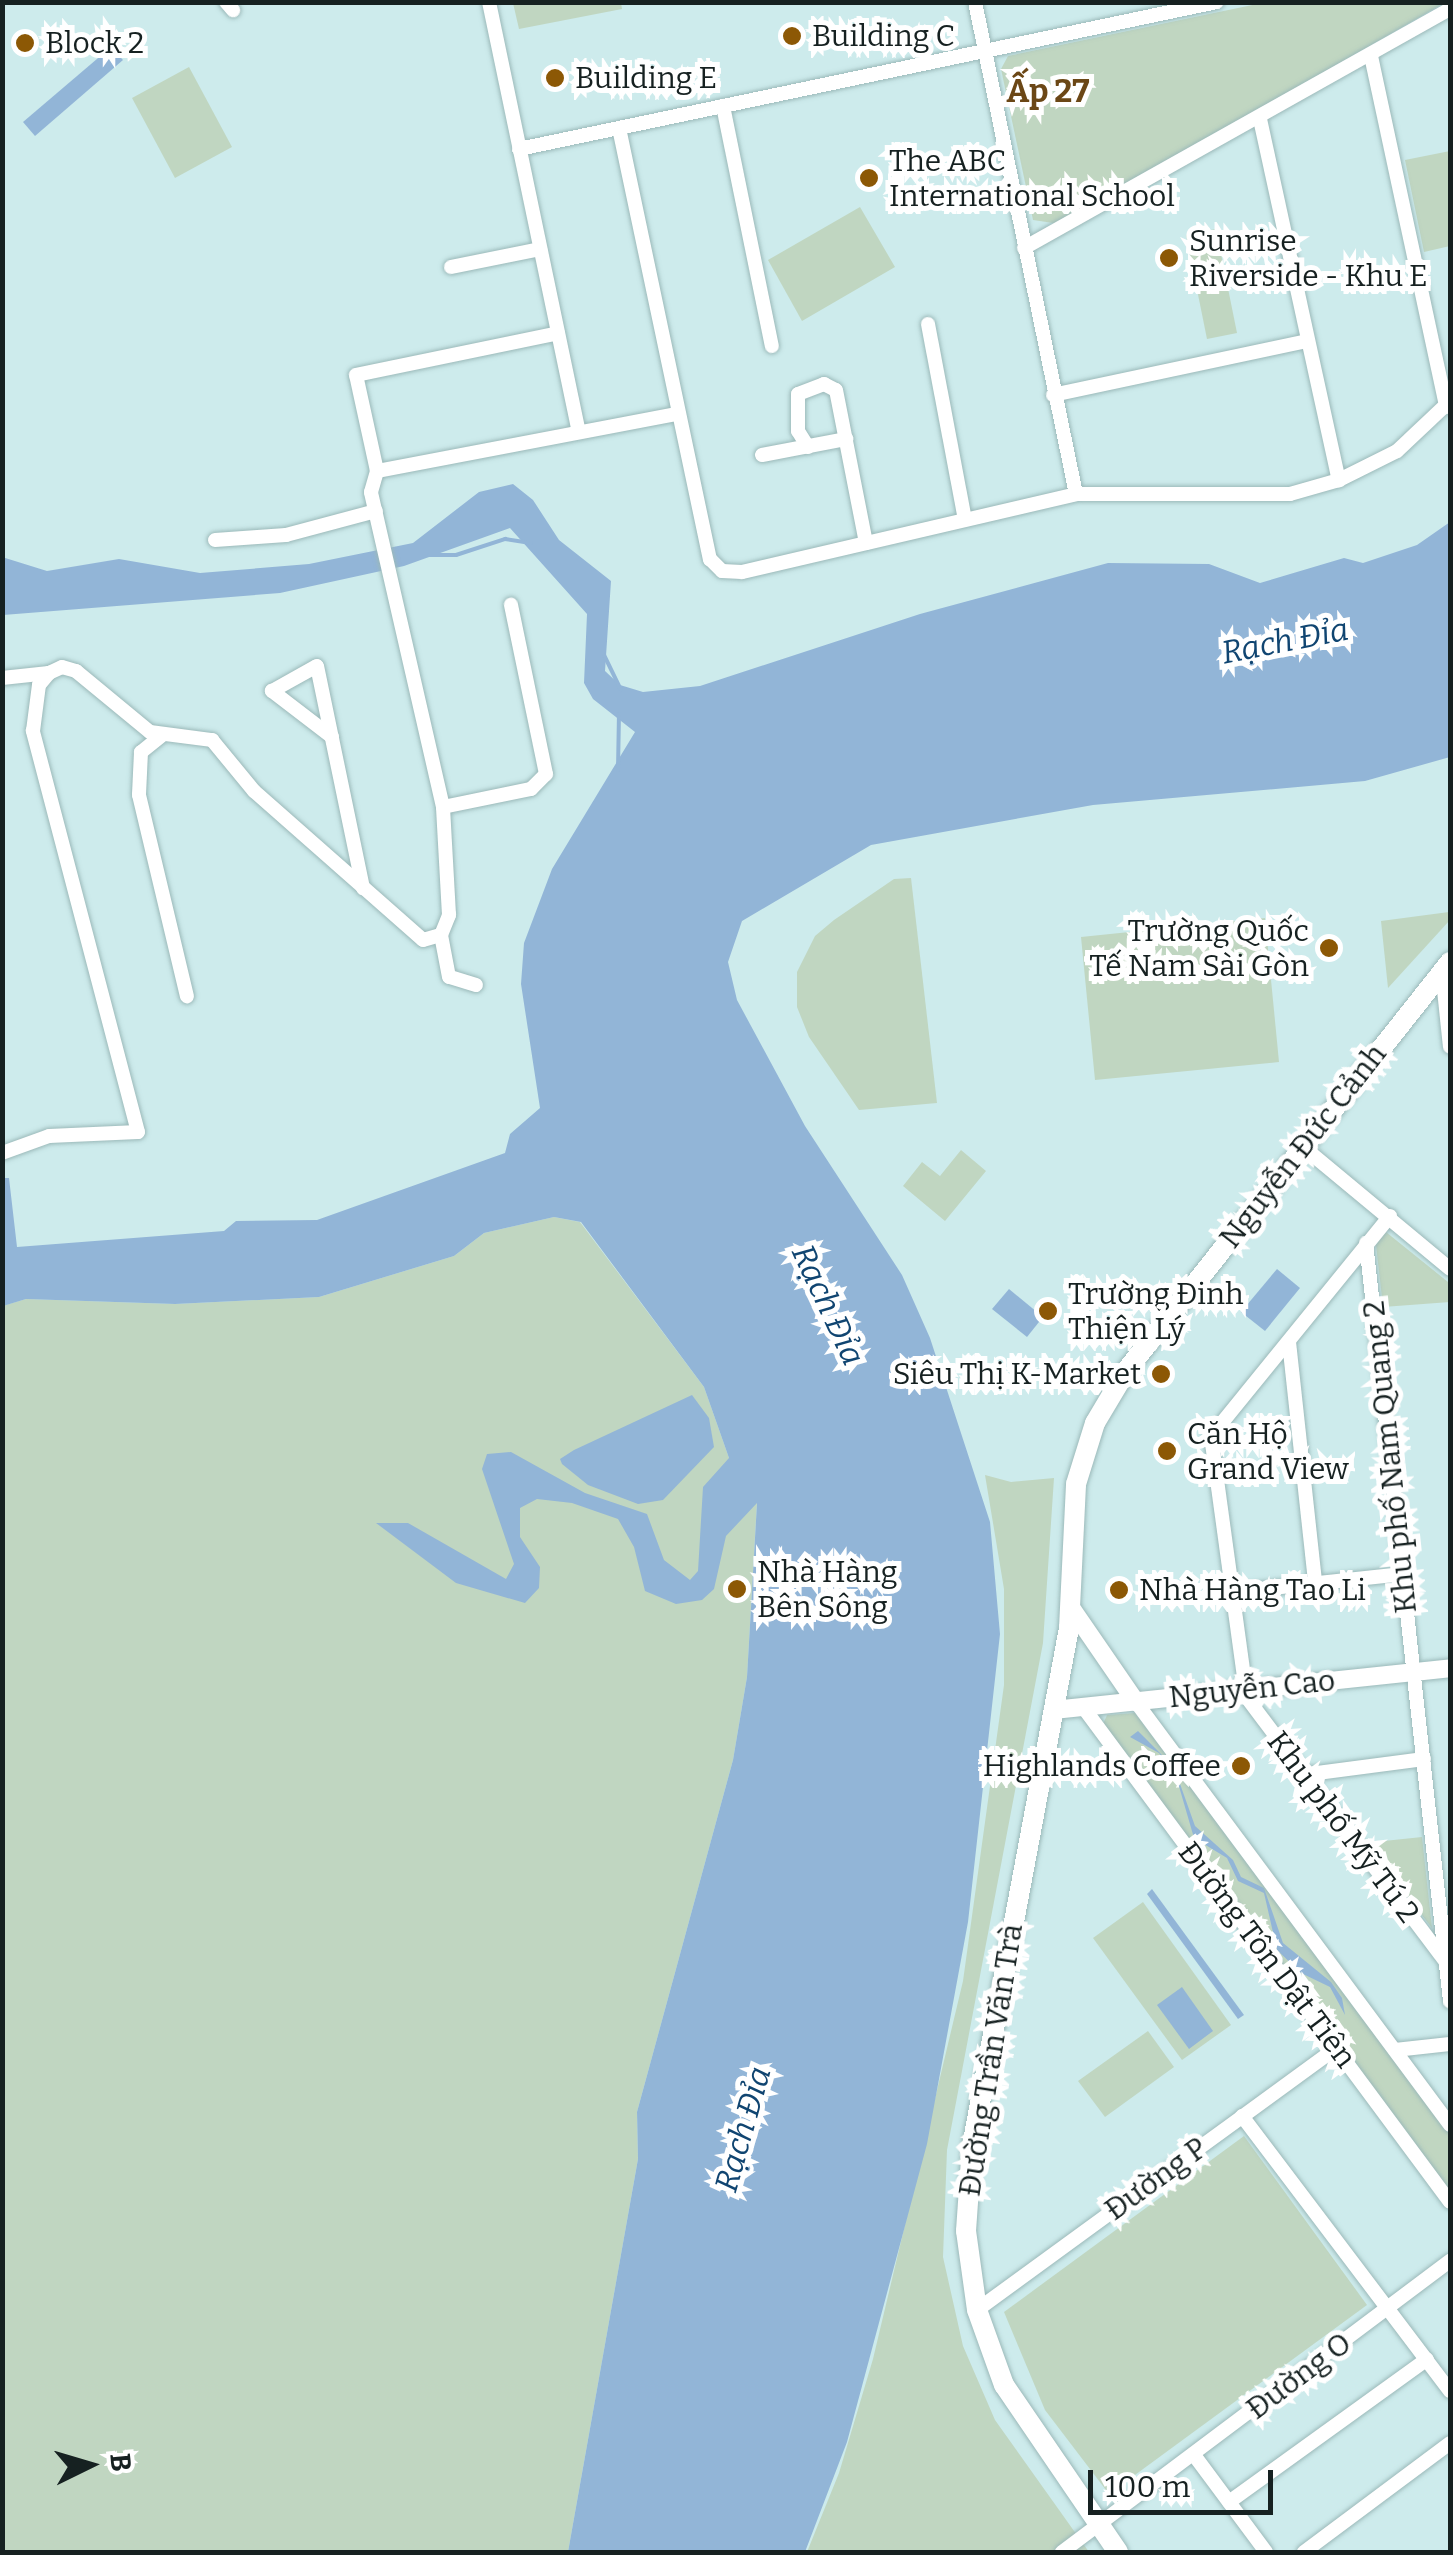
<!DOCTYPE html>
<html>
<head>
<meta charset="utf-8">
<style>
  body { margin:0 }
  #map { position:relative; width:1453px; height:2555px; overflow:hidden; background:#cdebec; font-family:Bitter,serif }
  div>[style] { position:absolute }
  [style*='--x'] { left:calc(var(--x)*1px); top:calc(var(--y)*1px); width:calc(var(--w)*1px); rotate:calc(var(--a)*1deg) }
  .green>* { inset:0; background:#c0d6c1 }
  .water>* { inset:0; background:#92b5d7 }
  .stream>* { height:4px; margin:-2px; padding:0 2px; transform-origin:2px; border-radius:2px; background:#92b5d7 }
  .roads { filter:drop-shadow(0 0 2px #9bb9b9) drop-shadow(0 0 2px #9bb9b9) }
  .minor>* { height:14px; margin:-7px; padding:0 7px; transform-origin:7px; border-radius:7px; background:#fff }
  .tertiary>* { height:18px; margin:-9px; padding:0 9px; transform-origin:9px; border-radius:9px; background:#fff }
  .secondary>* { height:20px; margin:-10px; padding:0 10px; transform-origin:10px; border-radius:10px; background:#fff }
  .dots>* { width:28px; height:28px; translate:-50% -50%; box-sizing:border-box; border:5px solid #fff; border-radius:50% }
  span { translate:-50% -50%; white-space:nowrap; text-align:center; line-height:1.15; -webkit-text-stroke:10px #fff; paint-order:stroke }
  .poi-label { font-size:30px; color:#162121 }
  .left { translate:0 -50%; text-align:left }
  .right { translate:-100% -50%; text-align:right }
  .street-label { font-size:30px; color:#162121 }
  .neighbourhood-label { font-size:32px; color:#6b4716; font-weight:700 }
  .water-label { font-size:32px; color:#104571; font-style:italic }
  .frame { position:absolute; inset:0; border:5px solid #162121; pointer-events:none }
  .north { position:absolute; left:40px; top:2415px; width:100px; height:100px; -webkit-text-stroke:8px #fff; paint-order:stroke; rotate:85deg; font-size:28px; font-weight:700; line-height:40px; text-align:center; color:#162121 }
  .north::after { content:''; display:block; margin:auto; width:35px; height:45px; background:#162121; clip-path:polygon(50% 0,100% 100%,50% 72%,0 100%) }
  .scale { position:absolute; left:1088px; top:2470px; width:185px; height:45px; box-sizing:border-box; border:5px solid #162121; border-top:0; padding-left:12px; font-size:30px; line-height:35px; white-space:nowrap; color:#162121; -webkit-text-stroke:8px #fff; paint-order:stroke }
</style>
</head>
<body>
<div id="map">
  <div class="green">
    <i style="clip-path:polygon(513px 3px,621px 3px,622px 9px,519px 29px)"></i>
    <i style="clip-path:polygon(1262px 3px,1444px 3px,1060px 224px,1033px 220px,1001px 69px,1008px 56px)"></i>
    <i style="clip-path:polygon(189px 67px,232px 147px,175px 178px,132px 98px)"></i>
    <i style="clip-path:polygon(1450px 151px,1450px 246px,1424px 252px,1405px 160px)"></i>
    <i style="clip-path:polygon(860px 207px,895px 267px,802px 321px,768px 260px)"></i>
    <i style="clip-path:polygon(1216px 229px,1237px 333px,1207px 339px,1186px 235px)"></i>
    <i style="clip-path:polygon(911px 878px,937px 1103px,859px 1110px,809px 1037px,797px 1007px,797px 972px,815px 936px,834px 920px,894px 879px)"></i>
    <i style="clip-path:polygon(1449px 912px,1450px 920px,1388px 988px,1381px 921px)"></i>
    <i style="clip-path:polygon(1265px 918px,1279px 1062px,1095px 1080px,1081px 937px)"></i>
    <i style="clip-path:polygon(961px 1150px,986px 1171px,945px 1221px,903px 1186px,922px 1162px,940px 1176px)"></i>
    <i style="clip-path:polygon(554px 1217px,580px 1222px,704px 1387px,729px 1458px,757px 1502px,747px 1677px,733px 1760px,637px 2112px,638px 2159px,568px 2552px,3px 2552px,2px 1306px,26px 1299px,175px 1304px,319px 1297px,454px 1256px,484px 1233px)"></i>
    <i style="clip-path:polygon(1386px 1232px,1448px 1282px,1450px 1302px,1383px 1307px,1376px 1245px)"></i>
    <i style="clip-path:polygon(985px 1475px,1011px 1482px,1054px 1478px,1043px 1643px,947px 2150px,943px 2257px,963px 2346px,995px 2420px,1089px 2552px,807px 2552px,839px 2473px,873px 2359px,963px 1981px,1004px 1685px,1004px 1589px)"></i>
    <i style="clip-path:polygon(1135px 1713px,1450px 2135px,1450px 2193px,1103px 1724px,1107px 1715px)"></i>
    <i style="clip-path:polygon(1422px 1837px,1432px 1928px,1365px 1843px)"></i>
    <i style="clip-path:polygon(1143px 1902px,1231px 2025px,1182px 2060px,1093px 1938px)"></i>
    <i style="clip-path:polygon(1148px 2031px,1174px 2067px,1105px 2117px,1078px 2081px)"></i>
    <i style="clip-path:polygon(1244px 2136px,1367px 2305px,1109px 2494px,1045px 2410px,1004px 2312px)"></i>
  </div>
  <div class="water">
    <i style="clip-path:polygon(111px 47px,123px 60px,35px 136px,23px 122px)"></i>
    <i style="clip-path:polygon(513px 484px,533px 500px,559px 540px,611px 581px,605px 671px,620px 685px,643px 692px,700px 686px,920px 614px,1108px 563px,1209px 564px,1260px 583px,1344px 558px,1363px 563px,1417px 545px,1450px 522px,1450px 757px,1365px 781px,1093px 805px,871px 845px,742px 921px,728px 962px,737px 1000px,805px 1126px,902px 1275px,930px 1338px,990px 1522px,1000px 1634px,968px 1922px,927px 2144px,847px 2442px,805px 2552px,568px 2552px,638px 2159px,637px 2112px,733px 1760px,747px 1677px,757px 1503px,726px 1536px,714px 1589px,702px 1600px,676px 1604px,645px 1591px,634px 1547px,618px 1519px,572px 1503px,537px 1499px,520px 1508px,520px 1537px,540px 1567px,539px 1588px,525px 1603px,456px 1583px,376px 1523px,408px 1523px,506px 1579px,514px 1564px,482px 1469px,487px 1454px,511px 1452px,585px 1493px,647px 1514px,664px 1560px,690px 1580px,698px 1571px,703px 1487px,729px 1458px,704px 1387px,581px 1222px,554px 1217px,484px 1233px,454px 1256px,319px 1297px,175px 1304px,26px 1299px,3px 1306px,3px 1178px,9px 1178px,17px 1247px,224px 1231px,236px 1221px,317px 1220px,505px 1153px,510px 1134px,540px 1108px,521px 984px,524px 943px,552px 869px,635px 732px,593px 699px,584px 683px,587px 614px,510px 528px,404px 566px,280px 593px,3px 615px,2px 557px,47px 571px,119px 559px,200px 573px,309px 564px,413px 543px,479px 492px)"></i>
    <i style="clip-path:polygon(1277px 1269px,1300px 1288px,1265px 1331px,1241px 1312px)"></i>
    <i style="clip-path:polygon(1009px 1289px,1043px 1317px,1027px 1337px,992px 1309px)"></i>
    <i style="clip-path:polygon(692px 1395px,709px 1418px,714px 1447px,663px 1500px,638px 1504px,588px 1485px,562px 1464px,560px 1459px,574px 1450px)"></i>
    <i style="clip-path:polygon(1138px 1731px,1174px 1767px,1195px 1826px,1233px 1860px,1241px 1877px,1264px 1888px,1283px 1943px,1331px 1982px,1342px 1998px,1345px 2015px,1330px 1987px,1301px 1973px,1277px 1950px,1264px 1893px,1238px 1881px,1227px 1858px,1194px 1838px,1176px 1776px,1159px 1753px,1130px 1737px)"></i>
    <i style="clip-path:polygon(1152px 1889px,1244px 2015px,1238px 2019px,1147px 1894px)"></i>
    <i style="clip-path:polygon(1182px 1987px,1213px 2031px,1189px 2049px,1157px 2005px)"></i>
  </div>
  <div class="stream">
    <i style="--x:429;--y:555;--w:27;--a:0"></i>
    <i style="--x:456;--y:555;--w:52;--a:-18.1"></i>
    <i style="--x:505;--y:539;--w:26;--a:9"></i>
    <i style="--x:604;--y:655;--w:39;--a:64"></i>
    <i style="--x:618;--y:770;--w:56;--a:-89"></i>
  </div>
  <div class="roads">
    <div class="minor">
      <i style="--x:226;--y:2;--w:11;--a:49"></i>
      <i style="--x:489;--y:2;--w:439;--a:78.2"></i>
      <i style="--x:975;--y:2;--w:502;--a:78.4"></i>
      <i style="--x:1371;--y:56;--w:359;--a:77.9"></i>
      <i style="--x:723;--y:106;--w:245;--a:78.5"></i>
      <i style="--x:1260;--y:119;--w:370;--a:77.7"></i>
      <i style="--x:619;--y:128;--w:441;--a:78.1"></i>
      <i style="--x:710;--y:559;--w:17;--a:45"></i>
      <i style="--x:722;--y:571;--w:20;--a:3"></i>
      <i style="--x:742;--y:572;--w:343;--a:-13.1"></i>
      <i style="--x:1076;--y:494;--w:214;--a:0"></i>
      <i style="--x:1290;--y:494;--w:51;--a:-15.9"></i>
      <i style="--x:1339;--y:480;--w:65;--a:-26.6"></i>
      <i style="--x:1397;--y:451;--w:73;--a:-43.3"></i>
      <i style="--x:519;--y:149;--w:713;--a:-11.89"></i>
      <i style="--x:1024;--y:248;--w:488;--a:-29.3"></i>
      <i style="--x:451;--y:267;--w:91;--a:-11.4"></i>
      <i style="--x:928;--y:324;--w:198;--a:79.3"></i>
      <i style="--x:1053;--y:395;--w:260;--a:-12"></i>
      <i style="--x:808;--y:447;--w:19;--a:-122"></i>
      <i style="--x:798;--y:431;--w:37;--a:-90"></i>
      <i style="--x:798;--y:394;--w:28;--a:-21"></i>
      <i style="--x:824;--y:384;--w:13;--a:27"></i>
      <i style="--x:836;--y:390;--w:156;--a:78.9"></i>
      <i style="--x:762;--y:455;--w:86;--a:-10.8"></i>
      <i style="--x:377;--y:471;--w:305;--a:-10.8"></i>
      <i style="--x:215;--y:540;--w:71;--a:-4"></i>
      <i style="--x:286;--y:535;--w:93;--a:-14.9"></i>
      <i style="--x:2;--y:678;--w:47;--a:-6.1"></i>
      <i style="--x:161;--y:736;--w:26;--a:141"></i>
      <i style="--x:141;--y:752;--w:43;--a:92.7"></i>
      <i style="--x:139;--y:795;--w:207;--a:76.6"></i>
      <i style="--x:332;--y:737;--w:76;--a:-142.5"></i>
      <i style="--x:272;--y:691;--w:51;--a:-29.1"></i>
      <i style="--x:317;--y:666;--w:227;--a:78.3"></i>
      <i style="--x:443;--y:807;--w:90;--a:-11.6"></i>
      <i style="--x:531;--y:789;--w:21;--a:-45"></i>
      <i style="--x:546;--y:774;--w:173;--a:-101.7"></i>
      <i style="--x:1442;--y:971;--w:76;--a:84"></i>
      <i style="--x:476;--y:985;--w:28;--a:-163"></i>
      <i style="--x:449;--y:977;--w:43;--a:-100.8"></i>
      <i style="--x:441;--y:935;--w:22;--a:-68"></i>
      <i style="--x:449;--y:915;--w:108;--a:-93.2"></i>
      <i style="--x:443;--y:807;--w:323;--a:-102.9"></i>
      <i style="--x:371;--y:492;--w:22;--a:-74"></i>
      <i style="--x:377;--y:471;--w:98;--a:-102.3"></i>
      <i style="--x:356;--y:375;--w:206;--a:-11.7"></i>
      <i style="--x:1302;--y:1146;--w:192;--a:39.7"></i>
      <i style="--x:2;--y:1153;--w:50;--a:-19.9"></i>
      <i style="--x:49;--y:1136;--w:89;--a:-2.6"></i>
      <i style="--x:138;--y:1132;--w:415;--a:-104.7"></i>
      <i style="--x:33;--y:731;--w:46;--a:-82.6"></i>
      <i style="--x:39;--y:685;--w:16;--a:-50"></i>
      <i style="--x:49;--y:673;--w:14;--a:-25"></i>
      <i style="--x:62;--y:667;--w:15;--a:16"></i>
      <i style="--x:76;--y:671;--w:96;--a:39.5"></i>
      <i style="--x:150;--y:732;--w:63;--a:7.4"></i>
      <i style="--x:212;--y:740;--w:66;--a:50.5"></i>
      <i style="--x:254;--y:791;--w:225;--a:41.4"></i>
      <i style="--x:423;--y:940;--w:19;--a:-16"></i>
      <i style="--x:1390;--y:1216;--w:284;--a:129.1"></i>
      <i style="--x:1211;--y:1436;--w:264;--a:82.2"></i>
      <i style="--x:1247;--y:1698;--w:331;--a:53"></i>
      <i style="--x:1366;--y:1243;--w:763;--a:83.68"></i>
      <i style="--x:1289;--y:1342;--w:242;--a:83.8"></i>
      <i style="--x:1234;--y:1592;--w:170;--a:-6.1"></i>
      <i style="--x:1136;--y:1702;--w:527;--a:53.41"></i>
      <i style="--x:1083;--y:1707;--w:616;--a:53.45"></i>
      <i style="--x:1302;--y:1775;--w:123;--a:-7.5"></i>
      <i style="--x:1395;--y:2050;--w:55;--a:-6.2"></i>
      <i style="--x:1242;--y:2116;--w:345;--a:52.9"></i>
      <i style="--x:977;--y:2310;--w:444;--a:-36.1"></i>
      <i style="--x:1194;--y:2455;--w:121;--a:53.4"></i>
      <i style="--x:1229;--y:2502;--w:244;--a:-35.8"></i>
      <i style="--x:1062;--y:2552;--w:485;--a:-36.9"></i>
      <i style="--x:1304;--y:2552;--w:182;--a:-36.7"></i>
    </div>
    <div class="tertiary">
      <i style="--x:1072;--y:1609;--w:113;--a:55.5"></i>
      <i style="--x:1053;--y:1710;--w:399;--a:-6"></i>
    </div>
    <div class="secondary">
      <i style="--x:1118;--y:2552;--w:202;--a:-124.3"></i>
      <i style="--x:1004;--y:2385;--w:80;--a:-109.8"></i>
      <i style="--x:977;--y:2310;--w:80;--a:-97.9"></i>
      <i style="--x:966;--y:2231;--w:85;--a:-86"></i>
      <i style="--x:972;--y:2146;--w:527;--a:-79.39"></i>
      <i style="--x:1069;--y:1628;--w:144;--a:-87.2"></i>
      <i style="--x:1076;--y:1484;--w:64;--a:-72.7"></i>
      <i style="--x:1095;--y:1423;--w:61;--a:-59.2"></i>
      <i style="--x:1126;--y:1371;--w:522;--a:-51.61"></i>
    </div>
  </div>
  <div class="dots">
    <i style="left:792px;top:36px;background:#8c5805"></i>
    <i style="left:25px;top:43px;background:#8c5805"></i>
    <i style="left:555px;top:78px;background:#8c5805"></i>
    <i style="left:869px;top:178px;background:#8c5805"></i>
    <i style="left:1169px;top:258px;background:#8c5805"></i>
    <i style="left:1329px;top:948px;background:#8c5805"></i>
    <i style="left:1048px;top:1311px;background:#8c5805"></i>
    <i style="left:1161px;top:1374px;background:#8c5805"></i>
    <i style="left:1167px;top:1451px;background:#8c5805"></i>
    <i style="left:737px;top:1589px;background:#8c5805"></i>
    <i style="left:1119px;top:1590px;background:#8c5805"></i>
    <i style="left:1241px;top:1766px;background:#8c5805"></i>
  </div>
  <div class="poi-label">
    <span class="left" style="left:812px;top:36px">Building C</span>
    <span class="left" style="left:45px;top:43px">Block 2</span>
    <span class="left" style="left:575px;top:78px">Building E</span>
    <span class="left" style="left:889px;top:178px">The ABC<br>International School</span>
    <span class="left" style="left:1189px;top:258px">Sunrise<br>Riverside - Khu E</span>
    <span class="right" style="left:1309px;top:948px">Trường Quốc<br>Tế Nam Sài Gòn</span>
    <span class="left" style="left:1068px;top:1311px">Trường Đinh<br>Thiện Lý</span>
    <span class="right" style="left:1141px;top:1374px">Siêu Thị K-Market</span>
    <span class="left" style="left:1187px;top:1451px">Căn Hộ<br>Grand View</span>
    <span class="left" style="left:757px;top:1589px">Nhà Hàng<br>Bên Sông</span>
    <span class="left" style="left:1139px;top:1590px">Nhà Hàng Tao Li</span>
    <span class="right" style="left:1221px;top:1766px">Highlands Coffee</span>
  </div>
  <div class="street-label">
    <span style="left:1303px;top:1146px;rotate:-52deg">Nguyễn Đức Cảnh</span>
    <span style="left:1390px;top:1457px;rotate:-96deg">Khu phố Nam Quang 2</span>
    <span style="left:1252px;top:1689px;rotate:-6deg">Nguyễn Cao</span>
    <span style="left:1343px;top:1827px;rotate:53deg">Khu phố Mỹ Tú 2</span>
    <span style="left:1267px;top:1955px;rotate:53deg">Đường Tôn Dật Tiên</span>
    <span style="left:991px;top:2060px;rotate:-81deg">Đường Trần Văn Trà</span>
    <span style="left:1156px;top:2179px;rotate:-36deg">Đường P</span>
    <span style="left:1299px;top:2376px;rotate:-37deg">Đường O</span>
  </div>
  <div class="neighbourhood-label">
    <span style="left:1048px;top:91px">Ấp 27</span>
  </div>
  <div class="water-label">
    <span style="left:1285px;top:641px;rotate:-11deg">Rạch Đỉa</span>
    <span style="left:828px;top:1305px;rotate:65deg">Rạch Đỉa</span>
    <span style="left:743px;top:2129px;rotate:-74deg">Rạch Đỉa</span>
  </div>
  <div class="frame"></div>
  <div class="north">B</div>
  <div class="scale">100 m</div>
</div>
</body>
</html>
